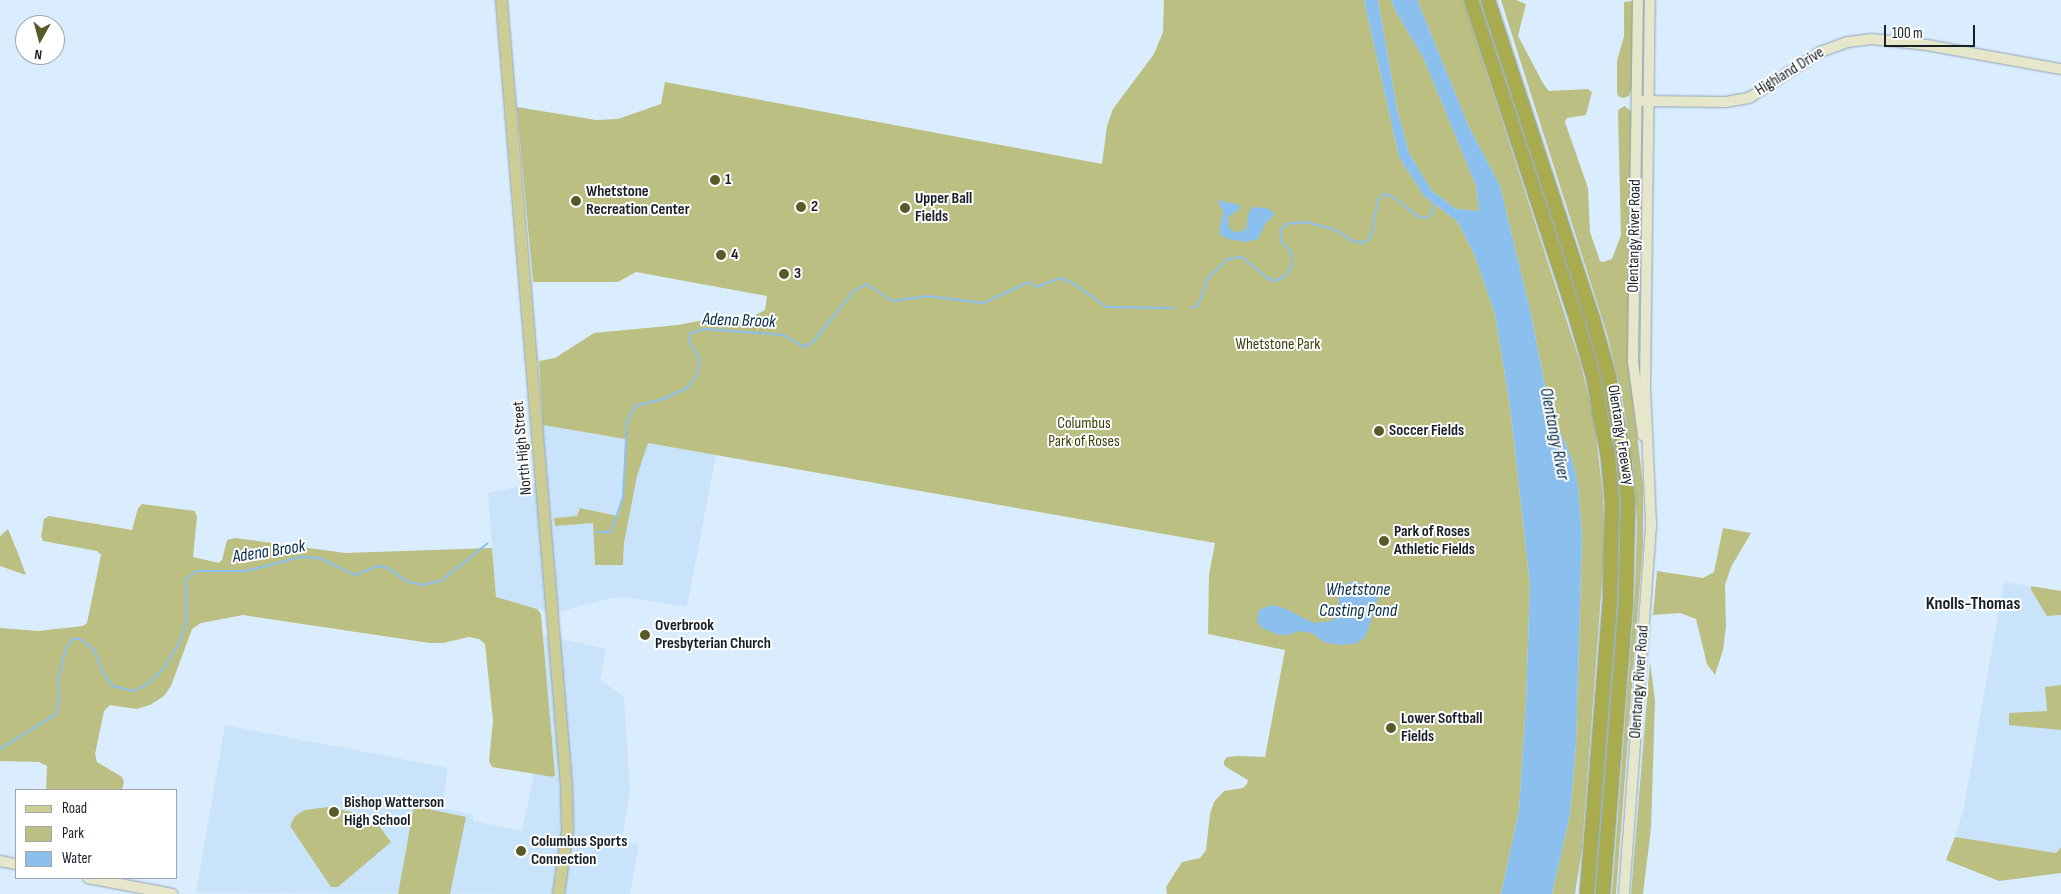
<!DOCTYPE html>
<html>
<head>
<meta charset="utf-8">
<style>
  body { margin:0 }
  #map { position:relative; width:2061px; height:894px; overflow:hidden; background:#daedfe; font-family:"Sofia Sans Condensed",sans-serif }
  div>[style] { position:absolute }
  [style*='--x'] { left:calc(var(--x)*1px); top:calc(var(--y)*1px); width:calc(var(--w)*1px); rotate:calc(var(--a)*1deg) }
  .built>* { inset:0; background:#c9e3fa }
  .green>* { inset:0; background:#bbbf81 }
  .water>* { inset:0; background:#8abfee }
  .stream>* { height:2px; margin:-1px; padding:0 1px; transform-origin:1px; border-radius:1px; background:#8abfee }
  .roads { filter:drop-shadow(0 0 1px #91a3b4) drop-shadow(0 0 1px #91a3b4) }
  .secondary>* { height:10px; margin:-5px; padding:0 5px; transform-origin:5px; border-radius:5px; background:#e5e6ca }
  .primary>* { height:11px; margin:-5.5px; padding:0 5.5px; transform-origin:5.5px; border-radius:5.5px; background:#cbcd95 }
  .highway>* { height:14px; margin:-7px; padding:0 7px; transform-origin:7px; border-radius:7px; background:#a8ab4e }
  .dots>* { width:14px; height:14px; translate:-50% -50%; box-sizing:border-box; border:2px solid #fff; border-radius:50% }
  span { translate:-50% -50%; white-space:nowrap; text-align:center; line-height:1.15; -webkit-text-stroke:4px #fff; paint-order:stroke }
  .street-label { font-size:16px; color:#181f25 }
  .poi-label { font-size:16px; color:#181f25; font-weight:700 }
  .left { translate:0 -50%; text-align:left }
  .park-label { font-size:16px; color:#3d3f0a }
  .water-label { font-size:18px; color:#022b4a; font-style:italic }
  .neighbourhood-label { font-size:18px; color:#181f25; font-weight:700 }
  .legend { position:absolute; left:15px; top:789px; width:162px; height:90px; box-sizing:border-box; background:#fff; border:1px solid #a3a5a8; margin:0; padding:6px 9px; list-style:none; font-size:15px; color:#181f25 }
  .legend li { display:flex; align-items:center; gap:10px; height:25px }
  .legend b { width:25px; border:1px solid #a3a5a8 }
  .north { position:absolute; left:15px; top:15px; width:50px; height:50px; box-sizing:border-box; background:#fff; border:1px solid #a3a5a8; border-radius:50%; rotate:187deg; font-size:14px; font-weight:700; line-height:20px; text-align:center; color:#181f25 }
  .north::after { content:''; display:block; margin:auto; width:18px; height:22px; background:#585a27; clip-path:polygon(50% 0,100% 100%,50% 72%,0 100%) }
  .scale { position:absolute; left:1884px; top:25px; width:91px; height:22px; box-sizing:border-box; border:2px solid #181f25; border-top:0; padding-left:6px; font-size:15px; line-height:18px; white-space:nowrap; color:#181f25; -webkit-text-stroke:4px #fff; paint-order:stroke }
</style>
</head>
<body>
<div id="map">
  <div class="built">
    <i style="clip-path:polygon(543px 425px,625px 439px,624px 495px,618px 516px,580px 508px,577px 516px,554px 518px,555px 525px,593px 523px,594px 528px,623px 565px,624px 543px,637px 476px,647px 443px,716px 455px,687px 607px,632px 598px,612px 598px,559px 612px,537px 609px,496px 597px,488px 493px,540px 482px,536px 426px)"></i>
    <i style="clip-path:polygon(2004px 582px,2031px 586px,2031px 591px,2051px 617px,2061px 615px,2061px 847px,2056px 853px,1955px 837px,1964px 807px)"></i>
    <i style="clip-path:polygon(543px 635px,606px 649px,600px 680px,624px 697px,630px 791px,622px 840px,639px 845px,630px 894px,196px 893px,225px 725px,448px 768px,442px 808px,473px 815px,473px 821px,522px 831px,534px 774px,553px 777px,555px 775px)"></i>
  </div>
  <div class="green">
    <i style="clip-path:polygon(1164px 0,1364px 0,1399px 157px,1424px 196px,1458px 222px,1475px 256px,1495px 314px,1510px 406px,1530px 584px,1526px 702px,1519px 810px,1501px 894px,1167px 894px,1166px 887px,1182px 862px,1200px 858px,1206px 850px,1210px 814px,1214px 802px,1224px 791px,1243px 788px,1247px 784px,1248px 780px,1229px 769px,1224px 765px,1224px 761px,1227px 757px,1238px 756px,1265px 757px,1285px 650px,1208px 634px,1209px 575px,1215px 543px,648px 443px,637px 476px,624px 543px,623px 565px,595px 565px,593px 523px,555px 526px,554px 518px,577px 516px,580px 508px,618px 516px,624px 495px,625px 439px,543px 425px,539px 361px,555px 358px,594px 333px,678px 325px,709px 319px,746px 320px,765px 310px,767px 296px,636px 272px,618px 282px,533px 282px,517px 107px,596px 120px,618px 119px,661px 104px,665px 82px,1102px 164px,1107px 126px,1113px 109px,1154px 54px,1163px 32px)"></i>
    <i style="clip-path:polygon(1378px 0,1391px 0,1396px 12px,1423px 57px,1476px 186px,1479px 211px,1456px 209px,1431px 190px,1409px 153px,1397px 108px)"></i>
    <i style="clip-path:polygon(1417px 0,1463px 0,1581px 365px,1594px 419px,1603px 496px,1604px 555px,1582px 849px,1575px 894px,1552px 894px,1570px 814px,1576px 745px,1582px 535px,1578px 485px,1572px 459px,1549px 407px,1531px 314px,1500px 186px,1470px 129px)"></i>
    <i style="clip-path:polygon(1501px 0,1516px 0,1526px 4px,1518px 36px,1544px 85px,1549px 91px,1588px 89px,1592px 92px,1586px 115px,1567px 118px,1565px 122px,1588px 188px,1590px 232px,1600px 261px,1603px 262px,1612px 259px,1621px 235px,1618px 113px,1619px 109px,1625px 106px,1632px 112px,1629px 365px,1643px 485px,1643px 543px,1616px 894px,1612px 894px,1635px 591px,1637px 523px,1633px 462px,1622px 396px,1607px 334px)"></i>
    <i style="clip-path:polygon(1633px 1px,1633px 85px,1629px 96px,1623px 98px,1618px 96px,1617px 92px,1617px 61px,1624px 36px,1624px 2px)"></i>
    <i style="clip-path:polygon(142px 504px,195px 511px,197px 517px,193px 557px,219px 563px,222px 560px,227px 540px,235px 538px,345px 553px,492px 548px,496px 597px,537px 609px,541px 614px,555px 775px,553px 777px,492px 767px,489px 761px,493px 721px,485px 644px,479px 639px,469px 637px,443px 643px,430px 643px,243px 615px,201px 623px,192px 629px,171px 686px,164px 696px,150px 705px,136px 709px,110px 705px,104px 711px,95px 754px,97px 762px,122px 777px,124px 782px,122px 790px,46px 790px,47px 766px,39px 762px,0 761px,0 628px,38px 631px,83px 626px,87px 623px,101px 555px,97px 551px,43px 541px,41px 536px,44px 519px,49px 516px,132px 530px,138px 508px)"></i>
    <i style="clip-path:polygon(1723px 528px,1751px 533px,1731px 567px,1725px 585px,1726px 627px,1723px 650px,1715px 675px,1707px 664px,1696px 619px,1680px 613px,1653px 615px,1657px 571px,1703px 578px,1714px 572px)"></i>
    <i style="clip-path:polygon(8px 529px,19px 556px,26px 575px,0 566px,0 536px)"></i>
    <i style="clip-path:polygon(2031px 586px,2061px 591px,2061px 615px,2047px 616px,2031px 590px)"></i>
    <i style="clip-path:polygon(1650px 662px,1655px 700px,1651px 828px,1643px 894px,1631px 894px)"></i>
    <i style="clip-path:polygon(2061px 685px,2061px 730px,2009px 725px,2009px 713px,2047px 711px,2045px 687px)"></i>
    <i style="clip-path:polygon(414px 806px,466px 817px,450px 894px,398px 894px)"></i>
    <i style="clip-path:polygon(328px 807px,360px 814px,376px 822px,391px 842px,338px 887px,331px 887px,290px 826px,295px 816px,305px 810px)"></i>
    <i style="clip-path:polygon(1955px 837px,2056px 853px,2061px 847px,2061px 873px,1999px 881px,1946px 860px)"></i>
  </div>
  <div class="water">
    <i style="clip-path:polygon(1364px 0,1378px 0,1397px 108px,1409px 153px,1431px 190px,1456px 209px,1479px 211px,1476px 186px,1423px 57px,1396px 12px,1391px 0,1417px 0,1470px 129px,1500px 186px,1531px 314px,1549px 407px,1572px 459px,1578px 485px,1582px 535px,1576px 745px,1570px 814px,1552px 894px,1501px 894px,1519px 810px,1526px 702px,1530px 584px,1510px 406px,1495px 314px,1475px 256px,1458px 222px,1424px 196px,1399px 157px)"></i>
    <i style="clip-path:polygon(1217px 200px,1239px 205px,1240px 209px,1228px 217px,1229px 228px,1236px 233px,1246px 229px,1249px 211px,1253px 207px,1265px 208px,1273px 211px,1274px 215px,1265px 224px,1258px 239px,1246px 242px,1228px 239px,1219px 234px,1223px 211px)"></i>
    <i style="clip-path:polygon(1354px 581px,1371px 586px,1376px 592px,1378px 599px,1367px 633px,1362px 640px,1354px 644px,1338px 645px,1324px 642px,1312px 633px,1297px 631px,1289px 635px,1279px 635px,1262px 628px,1257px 622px,1259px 610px,1272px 605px,1284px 608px,1314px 623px,1331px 621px,1337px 616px,1339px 609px,1338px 592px,1344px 585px)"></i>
  </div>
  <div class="stream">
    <i style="--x:1192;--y:308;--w:5;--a:-22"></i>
    <i style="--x:1197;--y:306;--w:8;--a:-60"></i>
    <i style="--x:1201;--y:299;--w:22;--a:-72"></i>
    <i style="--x:1208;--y:278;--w:28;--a:-44"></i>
    <i style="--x:1228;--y:259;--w:14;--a:-8"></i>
    <i style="--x:1242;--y:257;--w:33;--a:40"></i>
    <i style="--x:1267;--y:278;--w:9;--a:21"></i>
    <i style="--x:1275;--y:281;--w:11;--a:-27"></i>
    <i style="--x:1285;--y:276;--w:12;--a:-55"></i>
    <i style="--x:1292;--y:266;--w:14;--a:-94"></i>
    <i style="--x:1291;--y:252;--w:15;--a:-132"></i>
    <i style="--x:1281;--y:241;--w:11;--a:-90"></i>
    <i style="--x:1281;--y:230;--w:8;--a:-50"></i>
    <i style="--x:1286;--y:224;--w:20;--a:-6"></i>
    <i style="--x:1306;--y:222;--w:28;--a:15"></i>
    <i style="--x:1333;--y:229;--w:23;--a:31"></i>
    <i style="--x:1353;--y:241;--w:9;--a:13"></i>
    <i style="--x:1362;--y:243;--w:7;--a:-27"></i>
    <i style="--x:1368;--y:240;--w:5;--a:-53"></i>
    <i style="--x:1371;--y:236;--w:37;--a:-79"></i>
    <i style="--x:1378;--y:200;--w:8;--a:-45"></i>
    <i style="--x:1384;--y:194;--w:6;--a:9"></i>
    <i style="--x:1390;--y:195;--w:38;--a:37"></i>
    <i style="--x:1420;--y:218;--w:6;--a:0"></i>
    <i style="--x:1426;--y:218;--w:6;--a:-31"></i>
    <i style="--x:1431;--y:215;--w:11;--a:-75"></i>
    <i style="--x:597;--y:532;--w:14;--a:0"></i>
    <i style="--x:611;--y:532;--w:37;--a:-71"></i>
    <i style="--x:623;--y:497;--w:75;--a:-86.9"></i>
    <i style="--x:627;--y:422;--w:18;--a:-63"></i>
    <i style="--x:635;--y:406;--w:29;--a:-14"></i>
    <i style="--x:663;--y:399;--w:26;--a:-25"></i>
    <i style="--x:687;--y:388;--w:15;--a:-53"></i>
    <i style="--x:696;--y:376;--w:16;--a:-75"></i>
    <i style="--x:700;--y:361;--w:23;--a:-119"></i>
    <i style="--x:689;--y:341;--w:8;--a:-76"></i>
    <i style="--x:691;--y:333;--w:15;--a:-16"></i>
    <i style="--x:705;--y:329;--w:79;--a:4.3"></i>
    <i style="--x:784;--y:335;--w:23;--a:31"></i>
    <i style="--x:804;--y:347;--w:9;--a:-27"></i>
    <i style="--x:812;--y:343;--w:65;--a:-51.2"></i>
    <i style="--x:853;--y:292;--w:16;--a:-30"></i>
    <i style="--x:867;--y:284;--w:30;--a:34"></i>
    <i style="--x:892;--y:301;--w:36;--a:-8"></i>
    <i style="--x:928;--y:296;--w:55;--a:7.3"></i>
    <i style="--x:983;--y:303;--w:51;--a:-24.5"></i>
    <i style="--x:1029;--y:282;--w:9;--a:32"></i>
    <i style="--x:1037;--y:287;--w:26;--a:-21"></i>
    <i style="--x:1061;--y:278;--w:17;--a:25"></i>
    <i style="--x:1076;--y:285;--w:37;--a:36"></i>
    <i style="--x:1106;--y:307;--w:68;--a:0.8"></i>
    <i style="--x:0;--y:749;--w:65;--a:-31.7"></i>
    <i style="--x:55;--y:715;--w:13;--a:-72"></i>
    <i style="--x:59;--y:703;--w:25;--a:-92"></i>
    <i style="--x:58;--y:678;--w:31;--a:-75"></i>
    <i style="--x:66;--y:648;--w:11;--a:-52"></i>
    <i style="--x:73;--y:639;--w:7;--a:0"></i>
    <i style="--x:80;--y:639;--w:18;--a:38"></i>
    <i style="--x:94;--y:650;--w:27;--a:68"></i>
    <i style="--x:104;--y:675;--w:14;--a:51"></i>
    <i style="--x:113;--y:686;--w:23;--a:13"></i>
    <i style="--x:135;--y:691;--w:16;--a:-30"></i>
    <i style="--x:149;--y:683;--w:21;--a:-45"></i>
    <i style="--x:164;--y:668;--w:31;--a:-59"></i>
    <i style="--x:180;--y:641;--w:19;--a:-72"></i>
    <i style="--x:186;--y:623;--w:44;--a:-90"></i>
    <i style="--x:186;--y:579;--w:14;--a:-36"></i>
    <i style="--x:197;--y:571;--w:50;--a:0"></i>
    <i style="--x:247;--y:571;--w:55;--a:-14.8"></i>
    <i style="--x:300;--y:557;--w:19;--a:3"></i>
    <i style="--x:319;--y:558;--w:40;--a:25"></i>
    <i style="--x:355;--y:575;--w:26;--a:-21"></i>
    <i style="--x:379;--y:566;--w:9;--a:13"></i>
    <i style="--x:388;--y:568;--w:22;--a:36"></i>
    <i style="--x:406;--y:581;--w:16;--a:14"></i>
    <i style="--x:422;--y:585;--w:19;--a:-12"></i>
    <i style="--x:441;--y:581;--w:60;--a:-39"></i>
  </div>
  <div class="roads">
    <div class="secondary">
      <i style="--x:1638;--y:0;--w:362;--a:90.8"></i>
      <i style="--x:1633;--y:362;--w:74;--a:82.2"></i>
      <i style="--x:1643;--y:101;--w:83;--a:0.7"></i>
      <i style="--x:1726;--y:102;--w:23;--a:-10"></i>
      <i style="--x:1749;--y:98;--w:85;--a:-32.9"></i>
      <i style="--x:1820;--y:52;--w:30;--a:-20"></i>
      <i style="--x:1848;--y:42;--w:24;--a:-7"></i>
      <i style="--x:1872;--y:39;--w:55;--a:6.2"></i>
      <i style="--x:1927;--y:45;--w:136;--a:10.2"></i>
      <i style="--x:0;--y:861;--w:16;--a:11"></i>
      <i style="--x:88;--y:878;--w:86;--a:10.7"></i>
      <i style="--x:1624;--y:894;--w:371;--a:-85.8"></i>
      <i style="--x:1651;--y:524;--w:137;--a:-92.5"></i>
      <i style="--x:1645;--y:387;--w:387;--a:-89.3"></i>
    </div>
    <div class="primary">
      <i style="--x:501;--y:0;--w:789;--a:85.27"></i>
      <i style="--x:566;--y:786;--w:44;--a:88.7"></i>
      <i style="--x:567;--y:830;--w:65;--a:98"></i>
    </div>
    <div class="highway">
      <i style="--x:1471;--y:0;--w:338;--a:71.7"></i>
      <i style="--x:1577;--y:321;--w:57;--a:73.8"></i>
      <i style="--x:1593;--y:376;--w:82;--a:79.5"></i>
      <i style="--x:1608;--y:457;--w:45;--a:84.9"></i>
      <i style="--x:1612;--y:502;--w:98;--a:91.2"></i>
      <i style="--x:1610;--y:600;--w:295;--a:94.5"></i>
      <i style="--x:1488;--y:0;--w:333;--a:71.8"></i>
      <i style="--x:1592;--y:316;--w:58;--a:74.1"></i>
      <i style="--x:1608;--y:372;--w:85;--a:79.1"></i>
      <i style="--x:1624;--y:455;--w:47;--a:85.1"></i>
      <i style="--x:1628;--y:502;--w:99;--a:91.2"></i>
      <i style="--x:1626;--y:601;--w:294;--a:94.5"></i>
    </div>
  </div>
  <div class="dots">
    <i style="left:715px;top:180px;background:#585a27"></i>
    <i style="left:576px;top:201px;background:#585a27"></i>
    <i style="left:801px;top:207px;background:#585a27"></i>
    <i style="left:905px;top:208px;background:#585a27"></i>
    <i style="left:721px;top:255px;background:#585a27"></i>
    <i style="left:784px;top:274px;background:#585a27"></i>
    <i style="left:1379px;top:431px;background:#585a27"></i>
    <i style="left:1384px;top:541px;background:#585a27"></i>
    <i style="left:645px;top:635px;background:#585a27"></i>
    <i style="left:1391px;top:728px;background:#585a27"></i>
    <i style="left:334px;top:812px;background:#585a27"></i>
    <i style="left:521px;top:851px;background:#585a27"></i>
  </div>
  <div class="street-label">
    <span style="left:1790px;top:72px;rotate:-32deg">Highland Drive</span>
    <span style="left:1635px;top:236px;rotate:-89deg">Olentangy River Road</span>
    <span style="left:1620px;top:435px;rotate:81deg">Olentangy Freeway</span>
    <span style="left:523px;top:448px;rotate:-95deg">North High Street</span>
    <span style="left:1640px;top:682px;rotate:-86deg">Olentangy River Road</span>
  </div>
  <div class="poi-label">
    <span class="left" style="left:725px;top:180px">1</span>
    <span class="left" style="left:586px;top:201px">Whetstone<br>Recreation Center</span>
    <span class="left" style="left:915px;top:208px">Upper Ball<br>Fields</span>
    <span class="left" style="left:811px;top:207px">2</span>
    <span class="left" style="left:731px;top:255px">4</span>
    <span class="left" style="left:794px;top:274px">3</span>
    <span class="left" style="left:1389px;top:431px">Soccer Fields</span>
    <span class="left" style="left:1394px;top:541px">Park of Roses<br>Athletic Fields</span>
    <span class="left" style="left:655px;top:635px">Overbrook<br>Presbyterian Church</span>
    <span class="left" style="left:1401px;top:728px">Lower Softball<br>Fields</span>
    <span class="left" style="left:344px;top:812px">Bishop Watterson<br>High School</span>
    <span class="left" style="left:531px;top:851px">Columbus Sports<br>Connection</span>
  </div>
  <div class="park-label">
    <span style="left:1278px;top:345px">Whetstone Park</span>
    <span style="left:1084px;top:433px">Columbus<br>Park of Roses</span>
  </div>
  <div class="water-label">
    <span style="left:739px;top:321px;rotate:2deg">Adena Brook</span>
    <span style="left:1554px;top:434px;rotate:79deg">Olentangy River</span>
    <span style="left:269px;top:552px;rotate:-9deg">Adena Brook</span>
    <span style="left:1358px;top:601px">Whetstone<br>Casting Pond</span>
  </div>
  <div class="neighbourhood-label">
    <span style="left:1973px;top:604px">Knolls-Thomas</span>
  </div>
  <ul class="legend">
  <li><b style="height:6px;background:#cbcd95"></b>Road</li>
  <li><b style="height:14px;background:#bbbf81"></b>Park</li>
  <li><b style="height:14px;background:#8abfee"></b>Water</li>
  </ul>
  <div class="north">N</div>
  <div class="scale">100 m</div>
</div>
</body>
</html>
